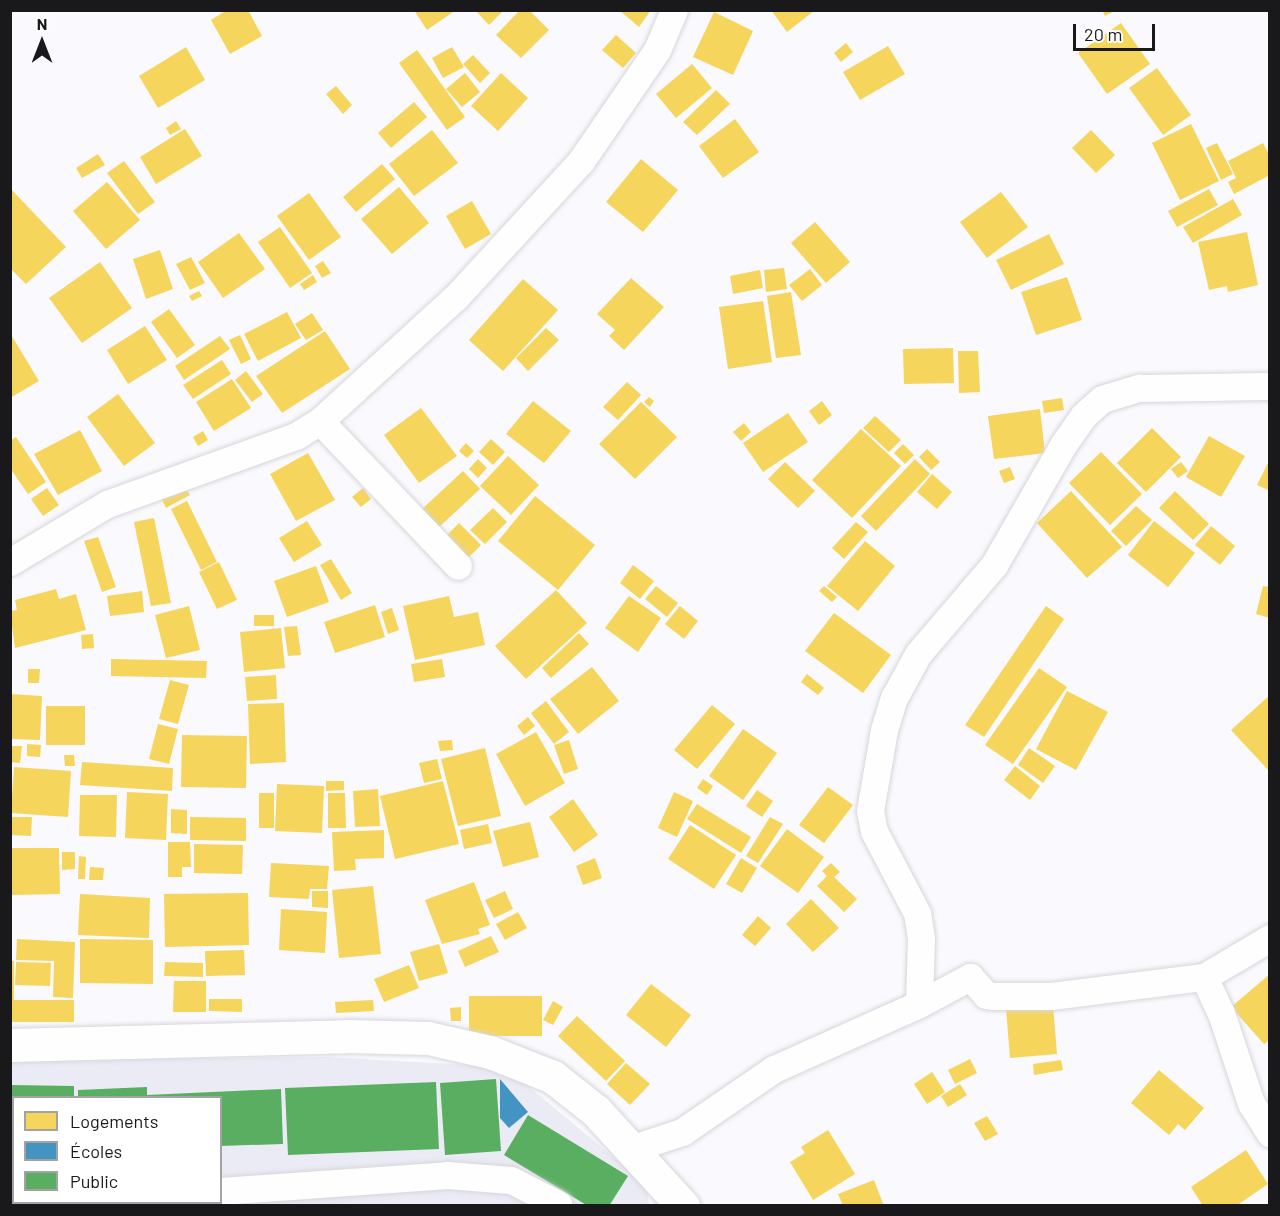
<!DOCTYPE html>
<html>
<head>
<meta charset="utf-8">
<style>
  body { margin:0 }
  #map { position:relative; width:1280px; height:1216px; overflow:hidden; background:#f9f9fe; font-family:Barlow,sans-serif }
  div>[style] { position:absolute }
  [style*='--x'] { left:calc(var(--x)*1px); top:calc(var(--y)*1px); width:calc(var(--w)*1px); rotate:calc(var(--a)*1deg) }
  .built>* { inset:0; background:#ebebf5 }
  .homes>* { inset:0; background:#f6d55c }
  .schools>* { inset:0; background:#4393c3 }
  .public>* { inset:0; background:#5aae61 }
  .roads { filter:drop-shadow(0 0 2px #d6d6da) drop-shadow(0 0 2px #d6d6da) }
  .street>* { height:27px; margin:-13.5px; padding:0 13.5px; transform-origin:13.5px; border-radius:13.5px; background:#fefeff }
  .secondary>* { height:33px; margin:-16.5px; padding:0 16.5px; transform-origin:16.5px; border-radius:16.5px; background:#fefeff }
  span { translate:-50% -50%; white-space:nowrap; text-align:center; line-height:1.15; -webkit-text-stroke:6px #fff; paint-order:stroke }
  .frame { position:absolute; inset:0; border:12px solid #19191c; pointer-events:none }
  .legend { position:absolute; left:12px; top:1096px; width:210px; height:108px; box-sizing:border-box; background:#fff; border:2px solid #a3a3a4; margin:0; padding:8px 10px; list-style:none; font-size:18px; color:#19191c }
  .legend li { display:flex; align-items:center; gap:12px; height:30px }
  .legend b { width:30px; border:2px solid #a3a3a4 }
  .north { position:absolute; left:12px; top:12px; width:60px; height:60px; -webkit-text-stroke:4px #fff; paint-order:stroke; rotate:0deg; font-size:16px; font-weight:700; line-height:24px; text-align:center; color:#19191c }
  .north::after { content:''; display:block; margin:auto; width:21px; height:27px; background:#19191c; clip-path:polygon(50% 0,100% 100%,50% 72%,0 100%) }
  .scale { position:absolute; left:1073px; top:24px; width:82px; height:27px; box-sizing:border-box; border:3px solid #19191c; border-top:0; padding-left:8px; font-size:18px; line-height:21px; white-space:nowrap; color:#19191c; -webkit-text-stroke:4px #fff; paint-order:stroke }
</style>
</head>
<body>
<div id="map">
  <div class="built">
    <i style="clip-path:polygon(evenodd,327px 1057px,505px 1067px,647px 1185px,649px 1205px,11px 1206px,11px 1060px,327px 1057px,14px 1098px,220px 1098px,220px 1202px,14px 1202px,14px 1098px)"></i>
  </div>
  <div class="homes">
    <i style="clip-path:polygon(227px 10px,248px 10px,262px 36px,230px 54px,211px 20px)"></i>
    <i style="clip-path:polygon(414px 10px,456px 10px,427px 30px)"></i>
    <i style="clip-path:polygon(475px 10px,504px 10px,489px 25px)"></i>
    <i style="clip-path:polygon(520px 10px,529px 10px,549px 30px,521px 58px,496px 35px)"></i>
    <i style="clip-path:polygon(619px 10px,651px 10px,639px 27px)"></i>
    <i style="clip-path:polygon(771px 10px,815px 10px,787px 32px)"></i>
    <i style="clip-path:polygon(1102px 10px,1116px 10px,1105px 16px)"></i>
    <i style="clip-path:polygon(714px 12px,753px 31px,733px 75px,693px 57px)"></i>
    <i style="clip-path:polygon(1121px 23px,1150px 64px,1107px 94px,1078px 53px)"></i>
    <i style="clip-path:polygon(616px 35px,636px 53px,623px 68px,602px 50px)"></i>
    <i style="clip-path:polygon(846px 43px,853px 52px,841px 62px,834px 53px)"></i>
    <i style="clip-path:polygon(888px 46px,905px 74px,860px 100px,843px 72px)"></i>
    <i style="clip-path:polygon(186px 47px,205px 80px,158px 108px,139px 76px)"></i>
    <i style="clip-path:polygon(452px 47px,464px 67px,443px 78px,432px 58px)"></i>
    <i style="clip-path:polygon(417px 50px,465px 117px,447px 130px,399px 63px)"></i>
    <i style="clip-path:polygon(473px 55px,490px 73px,480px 83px,463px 64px)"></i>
    <i style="clip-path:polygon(692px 64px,712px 88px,676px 118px,656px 94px)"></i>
    <i style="clip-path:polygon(1157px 68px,1191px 115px,1163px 135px,1129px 88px)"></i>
    <i style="clip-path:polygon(465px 73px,480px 92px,462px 107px,446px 89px)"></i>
    <i style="clip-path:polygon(501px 73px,528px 98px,498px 131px,471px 106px)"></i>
    <i style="clip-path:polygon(336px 86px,352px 105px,343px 114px,326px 94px)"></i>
    <i style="clip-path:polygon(716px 90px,730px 104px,697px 135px,683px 122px)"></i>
    <i style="clip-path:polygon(414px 102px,427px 117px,391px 148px,378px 133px)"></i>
    <i style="clip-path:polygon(735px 119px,759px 152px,723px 178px,699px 146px)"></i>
    <i style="clip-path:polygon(176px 121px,181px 129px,170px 135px,166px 128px)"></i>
    <i style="clip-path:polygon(1191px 124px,1219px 181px,1180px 200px,1152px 143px)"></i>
    <i style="clip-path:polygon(185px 129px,202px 156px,156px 184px,140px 157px)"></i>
    <i style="clip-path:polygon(432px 130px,458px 163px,414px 196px,389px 164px)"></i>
    <i style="clip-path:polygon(1091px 130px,1115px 155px,1096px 173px,1072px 148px)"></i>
    <i style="clip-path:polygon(1217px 143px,1233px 174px,1221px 180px,1206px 148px)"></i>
    <i style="clip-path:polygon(1263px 143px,1270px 156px,1270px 175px,1234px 194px,1228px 182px,1236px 178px,1228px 161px)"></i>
    <i style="clip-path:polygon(98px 154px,105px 165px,82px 178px,76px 168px)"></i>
    <i style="clip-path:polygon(641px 159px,678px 190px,643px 232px,606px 202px)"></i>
    <i style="clip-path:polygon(124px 161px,155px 202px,138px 214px,107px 173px)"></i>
    <i style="clip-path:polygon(382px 164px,395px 179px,356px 212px,343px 197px)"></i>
    <i style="clip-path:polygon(107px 182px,140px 220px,106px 249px,73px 211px)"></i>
    <i style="clip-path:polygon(399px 187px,429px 223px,392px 254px,361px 219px)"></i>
    <i style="clip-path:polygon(10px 188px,66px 247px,26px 284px,10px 268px)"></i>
    <i style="clip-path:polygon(1209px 189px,1218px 205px,1177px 227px,1168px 211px)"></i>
    <i style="clip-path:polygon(1001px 192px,1028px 227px,987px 258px,960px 222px)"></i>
    <i style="clip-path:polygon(309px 193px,341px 237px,309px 260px,277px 216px)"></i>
    <i style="clip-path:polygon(1233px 199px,1242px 215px,1193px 243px,1183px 227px)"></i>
    <i style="clip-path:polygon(472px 201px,491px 234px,465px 249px,446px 216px)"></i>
    <i style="clip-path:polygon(815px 222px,850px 262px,826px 283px,791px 243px)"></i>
    <i style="clip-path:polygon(280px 227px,312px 273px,290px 288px,258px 242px)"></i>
    <i style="clip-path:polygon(1247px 232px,1258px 285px,1228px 292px,1227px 286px,1209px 290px,1198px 242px)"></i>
    <i style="clip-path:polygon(239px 233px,265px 269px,223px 298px,198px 262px)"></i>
    <i style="clip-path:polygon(1049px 234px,1064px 264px,1011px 290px,996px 260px)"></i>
    <i style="clip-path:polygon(160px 250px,173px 289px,146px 299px,133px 259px)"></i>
    <i style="clip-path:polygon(191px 257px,205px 283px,190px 290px,176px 264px)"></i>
    <i style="clip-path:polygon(323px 261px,331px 273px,322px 278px,315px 266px)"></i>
    <i style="clip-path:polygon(100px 262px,132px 308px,82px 343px,49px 298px)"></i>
    <i style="clip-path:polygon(784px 268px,787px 289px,766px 292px,764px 270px)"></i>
    <i style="clip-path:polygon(810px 269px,822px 285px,802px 301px,789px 285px)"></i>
    <i style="clip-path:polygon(760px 270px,763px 288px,733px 294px,730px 276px)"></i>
    <i style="clip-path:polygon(313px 275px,317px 282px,304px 290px,300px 284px)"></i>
    <i style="clip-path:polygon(1067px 277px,1082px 320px,1036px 335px,1021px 292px)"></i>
    <i style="clip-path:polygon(631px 278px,664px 307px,624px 350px,609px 336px,615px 330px,597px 314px)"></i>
    <i style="clip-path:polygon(523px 279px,558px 310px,503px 371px,469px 340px)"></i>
    <i style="clip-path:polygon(199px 291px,202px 296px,192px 301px,189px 296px)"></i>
    <i style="clip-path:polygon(791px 292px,801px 355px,776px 358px,767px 296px)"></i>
    <i style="clip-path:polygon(763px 301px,772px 362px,728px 369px,719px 307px)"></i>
    <i style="clip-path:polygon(169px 309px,195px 345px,177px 358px,151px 322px)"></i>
    <i style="clip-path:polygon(287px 312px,301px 338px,258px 361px,244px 334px)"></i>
    <i style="clip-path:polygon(312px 313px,323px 330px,306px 340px,295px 324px)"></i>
    <i style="clip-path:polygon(145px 326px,167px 360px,128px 384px,107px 350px)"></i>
    <i style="clip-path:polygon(546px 328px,559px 340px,528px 371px,516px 358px)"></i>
    <i style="clip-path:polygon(325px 331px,350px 369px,282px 413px,256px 376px)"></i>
    <i style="clip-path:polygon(10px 333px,39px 381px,10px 398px)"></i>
    <i style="clip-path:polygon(240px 335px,251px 359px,241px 364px,229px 340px)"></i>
    <i style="clip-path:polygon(220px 336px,230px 349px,184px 380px,175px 366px)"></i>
    <i style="clip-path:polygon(953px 348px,954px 383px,904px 384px,903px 349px)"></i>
    <i style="clip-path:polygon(958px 351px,978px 351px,980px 392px,959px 393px)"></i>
    <i style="clip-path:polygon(222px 360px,231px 374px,193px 399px,183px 385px)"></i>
    <i style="clip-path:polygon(246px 371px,263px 394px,252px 402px,235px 380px)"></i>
    <i style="clip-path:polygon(232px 379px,251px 408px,214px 431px,196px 402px)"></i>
    <i style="clip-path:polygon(627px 382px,641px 395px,618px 420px,603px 407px)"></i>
    <i style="clip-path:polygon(118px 394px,155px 443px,124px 466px,87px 417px)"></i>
    <i style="clip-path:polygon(649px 397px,654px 401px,650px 407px,644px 402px)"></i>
    <i style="clip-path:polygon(1062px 398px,1064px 410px,1044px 413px,1042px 401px)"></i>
    <i style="clip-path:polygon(533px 401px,571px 431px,544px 463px,506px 434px)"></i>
    <i style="clip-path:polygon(822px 401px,832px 415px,819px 425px,809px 411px)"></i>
    <i style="clip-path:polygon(641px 402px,677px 437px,635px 479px,599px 444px)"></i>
    <i style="clip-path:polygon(421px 408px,457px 456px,419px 483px,384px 435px)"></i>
    <i style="clip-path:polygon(1040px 409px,1045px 453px,994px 459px,988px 416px)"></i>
    <i style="clip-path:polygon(788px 413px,808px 442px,763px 472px,743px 443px)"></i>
    <i style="clip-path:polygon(875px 416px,901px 440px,889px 452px,863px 428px)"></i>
    <i style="clip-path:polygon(744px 423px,751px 432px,741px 441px,733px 432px)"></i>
    <i style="clip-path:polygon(1152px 428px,1181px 457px,1146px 492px,1117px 463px)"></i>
    <i style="clip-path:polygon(861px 429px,901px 466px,852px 518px,812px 480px)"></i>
    <i style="clip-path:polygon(80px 430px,102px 471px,58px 495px,34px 454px)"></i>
    <i style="clip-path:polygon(203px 431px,208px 440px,198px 446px,193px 437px)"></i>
    <i style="clip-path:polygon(1209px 436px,1245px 456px,1221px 497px,1186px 477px)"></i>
    <i style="clip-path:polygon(16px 437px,46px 482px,28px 494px,10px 468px,10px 441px)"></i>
    <i style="clip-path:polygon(491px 439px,505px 452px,493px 465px,479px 452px)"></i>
    <i style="clip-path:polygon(466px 443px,474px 451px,467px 458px,459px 451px)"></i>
    <i style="clip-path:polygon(903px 444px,914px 455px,905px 464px,894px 453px)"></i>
    <i style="clip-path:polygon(927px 449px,940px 462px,931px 470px,919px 457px)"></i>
    <i style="clip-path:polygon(1101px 452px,1142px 494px,1110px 525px,1069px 483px)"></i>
    <i style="clip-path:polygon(308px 453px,335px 500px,296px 521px,270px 474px)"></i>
    <i style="clip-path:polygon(508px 456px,539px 485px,511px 515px,480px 486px)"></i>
    <i style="clip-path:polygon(478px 459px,487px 468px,478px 478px,469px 469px)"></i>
    <i style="clip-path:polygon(915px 459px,930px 474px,876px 531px,861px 516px)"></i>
    <i style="clip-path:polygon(1270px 459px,1270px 491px,1257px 485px)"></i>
    <i style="clip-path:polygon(785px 462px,815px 491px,798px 508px,768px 479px)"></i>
    <i style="clip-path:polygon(1181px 462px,1188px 471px,1178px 478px,1171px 469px)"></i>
    <i style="clip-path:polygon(1010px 467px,1015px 479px,1004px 483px,999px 471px)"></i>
    <i style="clip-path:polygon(463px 471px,480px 489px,437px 529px,420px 511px)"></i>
    <i style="clip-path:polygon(932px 474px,952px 492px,937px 509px,917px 492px)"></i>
    <i style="clip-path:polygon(185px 486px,190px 495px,166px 508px,161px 498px)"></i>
    <i style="clip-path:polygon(47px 488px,59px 505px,43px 516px,31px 499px)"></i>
    <i style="clip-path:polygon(363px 488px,371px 499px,361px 507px,352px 497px)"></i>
    <i style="clip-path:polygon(1071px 491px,1122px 547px,1087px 578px,1037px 523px)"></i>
    <i style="clip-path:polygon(1175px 491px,1209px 524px,1193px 540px,1159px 508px)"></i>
    <i style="clip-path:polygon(535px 496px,595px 545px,558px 590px,498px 541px)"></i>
    <i style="clip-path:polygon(187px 501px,217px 562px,201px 570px,171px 509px)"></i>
    <i style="clip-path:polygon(1136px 506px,1152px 520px,1126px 546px,1111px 531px)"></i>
    <i style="clip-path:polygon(493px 508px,507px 522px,485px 544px,470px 530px)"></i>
    <i style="clip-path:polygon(154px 518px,171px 603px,151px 606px,134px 522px)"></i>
    <i style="clip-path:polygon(307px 521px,322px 545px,294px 562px,279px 538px)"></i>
    <i style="clip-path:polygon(1154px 521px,1195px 553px,1168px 587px,1128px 555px)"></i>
    <i style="clip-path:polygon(856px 522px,868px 532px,844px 559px,832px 548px)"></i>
    <i style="clip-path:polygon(459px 523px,481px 545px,466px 560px,444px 538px)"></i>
    <i style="clip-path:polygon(1211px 526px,1235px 546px,1220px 565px,1195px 545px)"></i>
    <i style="clip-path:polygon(98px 537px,116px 587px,102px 592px,84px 541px)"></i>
    <i style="clip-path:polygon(865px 541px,895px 566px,858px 611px,827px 586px)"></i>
    <i style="clip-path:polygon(331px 559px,352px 593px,341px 600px,320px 565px)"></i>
    <i style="clip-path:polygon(219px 562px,237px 600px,217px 609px,199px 572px)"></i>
    <i style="clip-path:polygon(633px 565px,654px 581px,640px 599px,620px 583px)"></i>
    <i style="clip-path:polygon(316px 566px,329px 602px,287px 617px,274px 581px)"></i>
    <i style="clip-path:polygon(656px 586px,678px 603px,667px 617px,645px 599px)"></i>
    <i style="clip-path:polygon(824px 586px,837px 597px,832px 602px,819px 591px)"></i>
    <i style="clip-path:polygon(1263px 586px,1270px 587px,1270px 618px,1256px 614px)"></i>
    <i style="clip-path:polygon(56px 589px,59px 599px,76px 594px,86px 630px,15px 648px,10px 611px,17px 610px,15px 600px)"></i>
    <i style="clip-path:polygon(556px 590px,587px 623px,526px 679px,495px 646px)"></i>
    <i style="clip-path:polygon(142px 591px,144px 612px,110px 616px,107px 596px)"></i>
    <i style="clip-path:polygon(449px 596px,454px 617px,478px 612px,485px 645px,415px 660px,403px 606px)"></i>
    <i style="clip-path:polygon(629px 596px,661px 618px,638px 652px,605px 628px)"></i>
    <i style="clip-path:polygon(375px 605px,385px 637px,335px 653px,324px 622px)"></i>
    <i style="clip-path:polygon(189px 606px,200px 650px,166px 658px,155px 615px)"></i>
    <i style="clip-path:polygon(680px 606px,698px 621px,684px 639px,665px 624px)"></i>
    <i style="clip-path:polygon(1046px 606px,1064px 619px,984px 737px,965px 725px)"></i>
    <i style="clip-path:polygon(392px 608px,399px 630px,388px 634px,381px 612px)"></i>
    <i style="clip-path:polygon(834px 613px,891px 655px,863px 693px,805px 651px)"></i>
    <i style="clip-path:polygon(254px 615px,274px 615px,274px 626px,254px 626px)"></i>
    <i style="clip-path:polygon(297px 626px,301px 655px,288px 656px,284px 627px)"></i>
    <i style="clip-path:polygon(281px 628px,285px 668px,244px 672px,240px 632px)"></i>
    <i style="clip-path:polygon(579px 633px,589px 644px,551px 678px,542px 668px)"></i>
    <i style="clip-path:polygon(93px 634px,94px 648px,82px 649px,81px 635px)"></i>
    <i style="clip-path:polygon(111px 659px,207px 661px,206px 678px,111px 676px)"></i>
    <i style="clip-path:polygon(442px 659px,445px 677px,414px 682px,411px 664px)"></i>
    <i style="clip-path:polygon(592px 667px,619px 701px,578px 734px,550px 699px)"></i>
    <i style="clip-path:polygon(1039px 668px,1067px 687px,1013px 764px,985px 745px)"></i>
    <i style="clip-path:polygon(28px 669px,40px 669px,39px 683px,28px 683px)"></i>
    <i style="clip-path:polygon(807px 674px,824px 688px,818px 695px,801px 682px)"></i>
    <i style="clip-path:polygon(276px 675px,277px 699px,247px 701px,245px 677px)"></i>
    <i style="clip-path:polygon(170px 680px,189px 685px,178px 724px,159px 719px)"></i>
    <i style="clip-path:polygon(1067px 691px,1108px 712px,1076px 770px,1036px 749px)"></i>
    <i style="clip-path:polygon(10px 694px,42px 696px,40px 740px,10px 739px)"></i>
    <i style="clip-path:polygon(1270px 695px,1270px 772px,1231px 730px)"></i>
    <i style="clip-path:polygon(546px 701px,569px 732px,554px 744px,531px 713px)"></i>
    <i style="clip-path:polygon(284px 703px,286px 762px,250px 764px,248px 704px)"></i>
    <i style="clip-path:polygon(712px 705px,735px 724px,697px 769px,674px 750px)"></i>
    <i style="clip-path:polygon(46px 706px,85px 706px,85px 745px,46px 745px)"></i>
    <i style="clip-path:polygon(528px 717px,535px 726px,524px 735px,517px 726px)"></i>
    <i style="clip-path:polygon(158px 724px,178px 729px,169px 764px,149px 759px)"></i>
    <i style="clip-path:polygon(743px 729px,777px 753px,743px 800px,709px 776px)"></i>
    <i style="clip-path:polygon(536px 732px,565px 783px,525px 806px,496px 754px)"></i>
    <i style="clip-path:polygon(182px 735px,247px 736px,246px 788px,181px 787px)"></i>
    <i style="clip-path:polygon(452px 740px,453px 750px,440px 751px,438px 741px)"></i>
    <i style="clip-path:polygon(569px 740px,578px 769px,564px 774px,554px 745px)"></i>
    <i style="clip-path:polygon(27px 744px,41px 745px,40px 757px,27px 756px)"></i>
    <i style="clip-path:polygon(10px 746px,22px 746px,20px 763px,10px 762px)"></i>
    <i style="clip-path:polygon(485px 748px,501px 816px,458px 826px,441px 759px)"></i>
    <i style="clip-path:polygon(1029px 748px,1055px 766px,1043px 783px,1018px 765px)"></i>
    <i style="clip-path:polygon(64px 755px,74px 755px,75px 766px,65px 766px)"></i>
    <i style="clip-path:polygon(437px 759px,442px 779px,424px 783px,419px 763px)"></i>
    <i style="clip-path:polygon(82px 762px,173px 768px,172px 791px,80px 785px)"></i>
    <i style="clip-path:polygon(1015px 766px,1040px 786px,1030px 800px,1004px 780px)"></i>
    <i style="clip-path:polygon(14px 767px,71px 771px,68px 817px,11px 813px)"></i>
    <i style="clip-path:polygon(703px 779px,713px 786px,707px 795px,697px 788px)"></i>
    <i style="clip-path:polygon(326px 781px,344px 781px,344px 790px,326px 791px)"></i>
    <i style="clip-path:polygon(443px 781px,459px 844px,395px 859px,380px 796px)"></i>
    <i style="clip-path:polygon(277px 784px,324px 786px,322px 833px,275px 831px)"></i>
    <i style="clip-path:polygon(828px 787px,853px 805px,824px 843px,799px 825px)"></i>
    <i style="clip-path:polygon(378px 789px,380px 826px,355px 827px,353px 791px)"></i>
    <i style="clip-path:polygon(757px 790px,773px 801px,762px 817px,746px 806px)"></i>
    <i style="clip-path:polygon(127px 792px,168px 794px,166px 840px,125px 838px)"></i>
    <i style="clip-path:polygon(674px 792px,693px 801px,677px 837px,658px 828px)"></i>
    <i style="clip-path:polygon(259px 793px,274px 793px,274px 828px,259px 828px)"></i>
    <i style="clip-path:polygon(328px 793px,345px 793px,346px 828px,328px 828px)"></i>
    <i style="clip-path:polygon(80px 795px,117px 795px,116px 837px,79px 836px)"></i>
    <i style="clip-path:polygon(573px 799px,598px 835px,574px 852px,549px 817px)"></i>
    <i style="clip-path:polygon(697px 804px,751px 837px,741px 853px,687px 819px)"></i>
    <i style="clip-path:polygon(171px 809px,187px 810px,187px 834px,171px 833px)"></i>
    <i style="clip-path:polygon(10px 817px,32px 817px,31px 836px,10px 835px)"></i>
    <i style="clip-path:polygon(190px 817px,246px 818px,246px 841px,190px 840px)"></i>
    <i style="clip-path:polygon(770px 817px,783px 824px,758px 863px,746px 856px)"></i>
    <i style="clip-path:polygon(530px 822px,539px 857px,503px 867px,493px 831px)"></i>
    <i style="clip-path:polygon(488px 824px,492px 843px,464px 849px,460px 830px)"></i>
    <i style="clip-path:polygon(690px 825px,736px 855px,714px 889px,668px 859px)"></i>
    <i style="clip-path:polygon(787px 829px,824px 857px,798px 893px,760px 866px)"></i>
    <i style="clip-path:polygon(384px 830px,384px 858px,355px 859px,356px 870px,334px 871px,332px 832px)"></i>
    <i style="clip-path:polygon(168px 842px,190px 842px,191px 867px,182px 867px,182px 877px,168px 877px)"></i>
    <i style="clip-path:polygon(194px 844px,243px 845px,242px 874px,194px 873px)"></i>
    <i style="clip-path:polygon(12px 848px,59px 848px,60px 894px,12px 895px)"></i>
    <i style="clip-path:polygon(62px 852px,75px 852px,75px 869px,62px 870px)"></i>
    <i style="clip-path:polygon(79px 856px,86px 857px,85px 879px,78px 879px)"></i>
    <i style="clip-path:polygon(595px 858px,602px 878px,583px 885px,576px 866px)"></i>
    <i style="clip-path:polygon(741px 858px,757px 868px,742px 893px,726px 884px)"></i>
    <i style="clip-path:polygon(271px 863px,329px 866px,327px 889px,310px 889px,309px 899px,269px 897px)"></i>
    <i style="clip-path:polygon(831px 863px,840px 872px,834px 877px,857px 899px,844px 912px,817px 886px,827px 876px,822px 871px)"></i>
    <i style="clip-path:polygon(90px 867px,104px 868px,103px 880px,89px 880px)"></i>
    <i style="clip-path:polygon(474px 882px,490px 925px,478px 929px,480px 934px,442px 944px,425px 900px)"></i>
    <i style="clip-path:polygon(373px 886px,381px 954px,339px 958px,332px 890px)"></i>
    <i style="clip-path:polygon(312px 891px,328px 891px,328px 908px,312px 907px)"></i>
    <i style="clip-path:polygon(505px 891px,513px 909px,494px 918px,485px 900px)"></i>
    <i style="clip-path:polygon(248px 893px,249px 945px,165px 947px,164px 894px)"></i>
    <i style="clip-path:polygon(80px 894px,150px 898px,149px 938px,78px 935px)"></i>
    <i style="clip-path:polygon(811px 899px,839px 928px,813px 952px,786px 924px)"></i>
    <i style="clip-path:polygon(281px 909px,327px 912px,325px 953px,279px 950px)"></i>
    <i style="clip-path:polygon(518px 912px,527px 928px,505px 940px,496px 924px)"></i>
    <i style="clip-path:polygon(758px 916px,771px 928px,755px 946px,742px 935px)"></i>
    <i style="clip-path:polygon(491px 936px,499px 952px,465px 967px,458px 951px)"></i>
    <i style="clip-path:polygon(17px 939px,75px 942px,73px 998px,53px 997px,54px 961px,16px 960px)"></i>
    <i style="clip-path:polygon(80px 939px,153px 940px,153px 984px,80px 983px)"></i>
    <i style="clip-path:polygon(439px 944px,448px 973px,419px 981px,410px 952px)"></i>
    <i style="clip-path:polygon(244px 950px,245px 975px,206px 976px,205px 951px)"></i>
    <i style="clip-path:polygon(10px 961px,14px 961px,14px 1000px,74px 1000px,74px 1022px,10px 1022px)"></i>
    <i style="clip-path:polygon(16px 962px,51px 963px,50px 986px,15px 985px)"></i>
    <i style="clip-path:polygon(165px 962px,203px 963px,203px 977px,164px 976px)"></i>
    <i style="clip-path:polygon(409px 965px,419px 988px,384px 1002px,374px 979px)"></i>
    <i style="clip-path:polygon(1270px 974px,1270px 1040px,1264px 1044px,1231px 1007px)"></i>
    <i style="clip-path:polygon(174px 981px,206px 981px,206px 1012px,173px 1012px)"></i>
    <i style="clip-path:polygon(651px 984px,691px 1015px,666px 1047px,626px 1015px)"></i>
    <i style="clip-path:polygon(469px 996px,542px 996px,542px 1036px,469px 1036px)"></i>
    <i style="clip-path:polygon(209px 999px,242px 999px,242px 1012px,209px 1011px)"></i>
    <i style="clip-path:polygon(373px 1000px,374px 1011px,336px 1013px,335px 1002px)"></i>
    <i style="clip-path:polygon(553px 1001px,563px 1007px,553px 1025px,543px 1020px)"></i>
    <i style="clip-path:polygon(1053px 1005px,1057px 1054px,1010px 1058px,1006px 1009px)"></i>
    <i style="clip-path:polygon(461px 1007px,461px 1021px,451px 1021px,450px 1008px)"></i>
    <i style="clip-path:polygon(577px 1016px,625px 1061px,606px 1081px,558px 1036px)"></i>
    <i style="clip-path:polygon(970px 1059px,977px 1073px,955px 1084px,948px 1070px)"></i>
    <i style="clip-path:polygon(1061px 1060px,1063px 1070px,1034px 1075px,1033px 1064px)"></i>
    <i style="clip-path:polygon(626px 1063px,650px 1084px,630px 1105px,607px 1084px)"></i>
    <i style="clip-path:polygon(1159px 1070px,1204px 1108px,1185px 1130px,1178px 1124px,1169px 1135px,1131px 1103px)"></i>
    <i style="clip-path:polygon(932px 1072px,945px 1092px,927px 1104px,914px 1084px)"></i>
    <i style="clip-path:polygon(960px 1084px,967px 1095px,948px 1107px,941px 1096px)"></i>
    <i style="clip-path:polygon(987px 1116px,998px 1134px,985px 1141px,974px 1123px)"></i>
    <i style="clip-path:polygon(828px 1130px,855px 1174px,813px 1200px,790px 1162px,805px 1153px,801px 1147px)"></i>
    <i style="clip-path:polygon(1246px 1150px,1268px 1184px,1236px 1206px,1203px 1206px,1191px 1187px)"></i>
    <i style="clip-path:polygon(874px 1180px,884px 1206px,843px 1206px,838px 1194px)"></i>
  </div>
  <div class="schools">
    <i style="clip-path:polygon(500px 1079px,528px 1112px,509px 1128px,500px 1118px)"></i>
  </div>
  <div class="public">
    <i style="clip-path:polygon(496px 1079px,501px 1151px,445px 1155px,440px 1083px)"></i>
    <i style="clip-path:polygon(436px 1082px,439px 1149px,288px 1155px,285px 1088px)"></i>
    <i style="clip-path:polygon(10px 1085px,74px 1086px,74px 1098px,14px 1098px,10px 1149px)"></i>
    <i style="clip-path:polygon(147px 1087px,147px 1095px,281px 1089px,283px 1144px,220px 1146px,220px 1098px,78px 1098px,78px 1090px)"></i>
    <i style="clip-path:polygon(528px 1115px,628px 1176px,609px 1206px,588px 1206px,504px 1155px)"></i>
  </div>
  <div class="roads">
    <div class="street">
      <i style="--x:320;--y:421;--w:200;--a:46.4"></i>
      <i style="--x:10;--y:562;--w:113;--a:-30.9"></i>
      <i style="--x:107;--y:504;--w:201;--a:-19.8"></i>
      <i style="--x:296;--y:436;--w:28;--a:-32"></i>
      <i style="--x:320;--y:421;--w:184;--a:-42.4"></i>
      <i style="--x:456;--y:297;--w:185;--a:-47.4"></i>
      <i style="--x:581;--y:161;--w:135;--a:-55.6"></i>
      <i style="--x:657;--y:50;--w:43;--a:-67"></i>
      <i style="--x:1204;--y:977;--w:77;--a:-30.6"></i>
      <i style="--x:919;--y:1004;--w:58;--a:-27.9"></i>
      <i style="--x:970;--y:977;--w:24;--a:48"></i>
      <i style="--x:986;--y:995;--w:7;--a:8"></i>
      <i style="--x:993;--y:996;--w:58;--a:0"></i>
      <i style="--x:1051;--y:996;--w:154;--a:-7.1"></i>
      <i style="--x:1204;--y:977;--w:40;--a:65"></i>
      <i style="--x:1221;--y:1013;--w:95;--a:71.6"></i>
      <i style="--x:1251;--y:1103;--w:36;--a:58"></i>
      <i style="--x:630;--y:1149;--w:55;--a:-18.1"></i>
      <i style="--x:682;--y:1132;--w:112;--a:-34.4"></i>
      <i style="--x:774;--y:1069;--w:159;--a:-24.1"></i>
      <i style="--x:919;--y:1004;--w:66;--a:-88.3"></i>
      <i style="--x:921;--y:938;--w:25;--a:-99"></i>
      <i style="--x:917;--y:913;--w:93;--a:-117.7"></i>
      <i style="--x:874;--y:831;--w:20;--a:-101"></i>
      <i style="--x:870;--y:811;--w:82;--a:-80.2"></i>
      <i style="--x:884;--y:730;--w:34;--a:-73"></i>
      <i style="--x:894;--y:698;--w:50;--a:-61.4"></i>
      <i style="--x:918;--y:654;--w:117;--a:-49.5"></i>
      <i style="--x:994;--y:565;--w:138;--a:-60.1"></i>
      <i style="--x:1063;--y:445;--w:35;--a:-55"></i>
      <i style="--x:1083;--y:416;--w:25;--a:-42"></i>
      <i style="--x:1102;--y:399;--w:39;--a:-17"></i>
      <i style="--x:1139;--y:388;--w:131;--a:-0.9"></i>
      <i style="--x:10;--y:1189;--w:4;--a:0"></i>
      <i style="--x:220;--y:1191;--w:228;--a:-4"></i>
      <i style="--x:447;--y:1175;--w:64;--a:4.5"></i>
      <i style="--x:511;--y:1180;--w:53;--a:27.1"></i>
    </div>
    <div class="secondary">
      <i style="--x:10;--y:1045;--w:338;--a:-1.5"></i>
      <i style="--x:348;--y:1036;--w:80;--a:1.4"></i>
      <i style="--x:428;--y:1038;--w:64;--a:12.7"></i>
      <i style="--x:490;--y:1052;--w:68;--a:21.6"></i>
      <i style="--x:553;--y:1077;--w:55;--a:38.3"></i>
      <i style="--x:596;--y:1111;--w:129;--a:47.5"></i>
    </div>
  </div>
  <div class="frame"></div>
  <ul class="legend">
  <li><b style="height:16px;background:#f6d55c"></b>Logements</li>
  <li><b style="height:16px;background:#4393c3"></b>Écoles</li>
  <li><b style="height:16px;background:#5aae61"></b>Public</li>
  </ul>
  <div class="north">N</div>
  <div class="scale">20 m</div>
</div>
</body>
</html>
